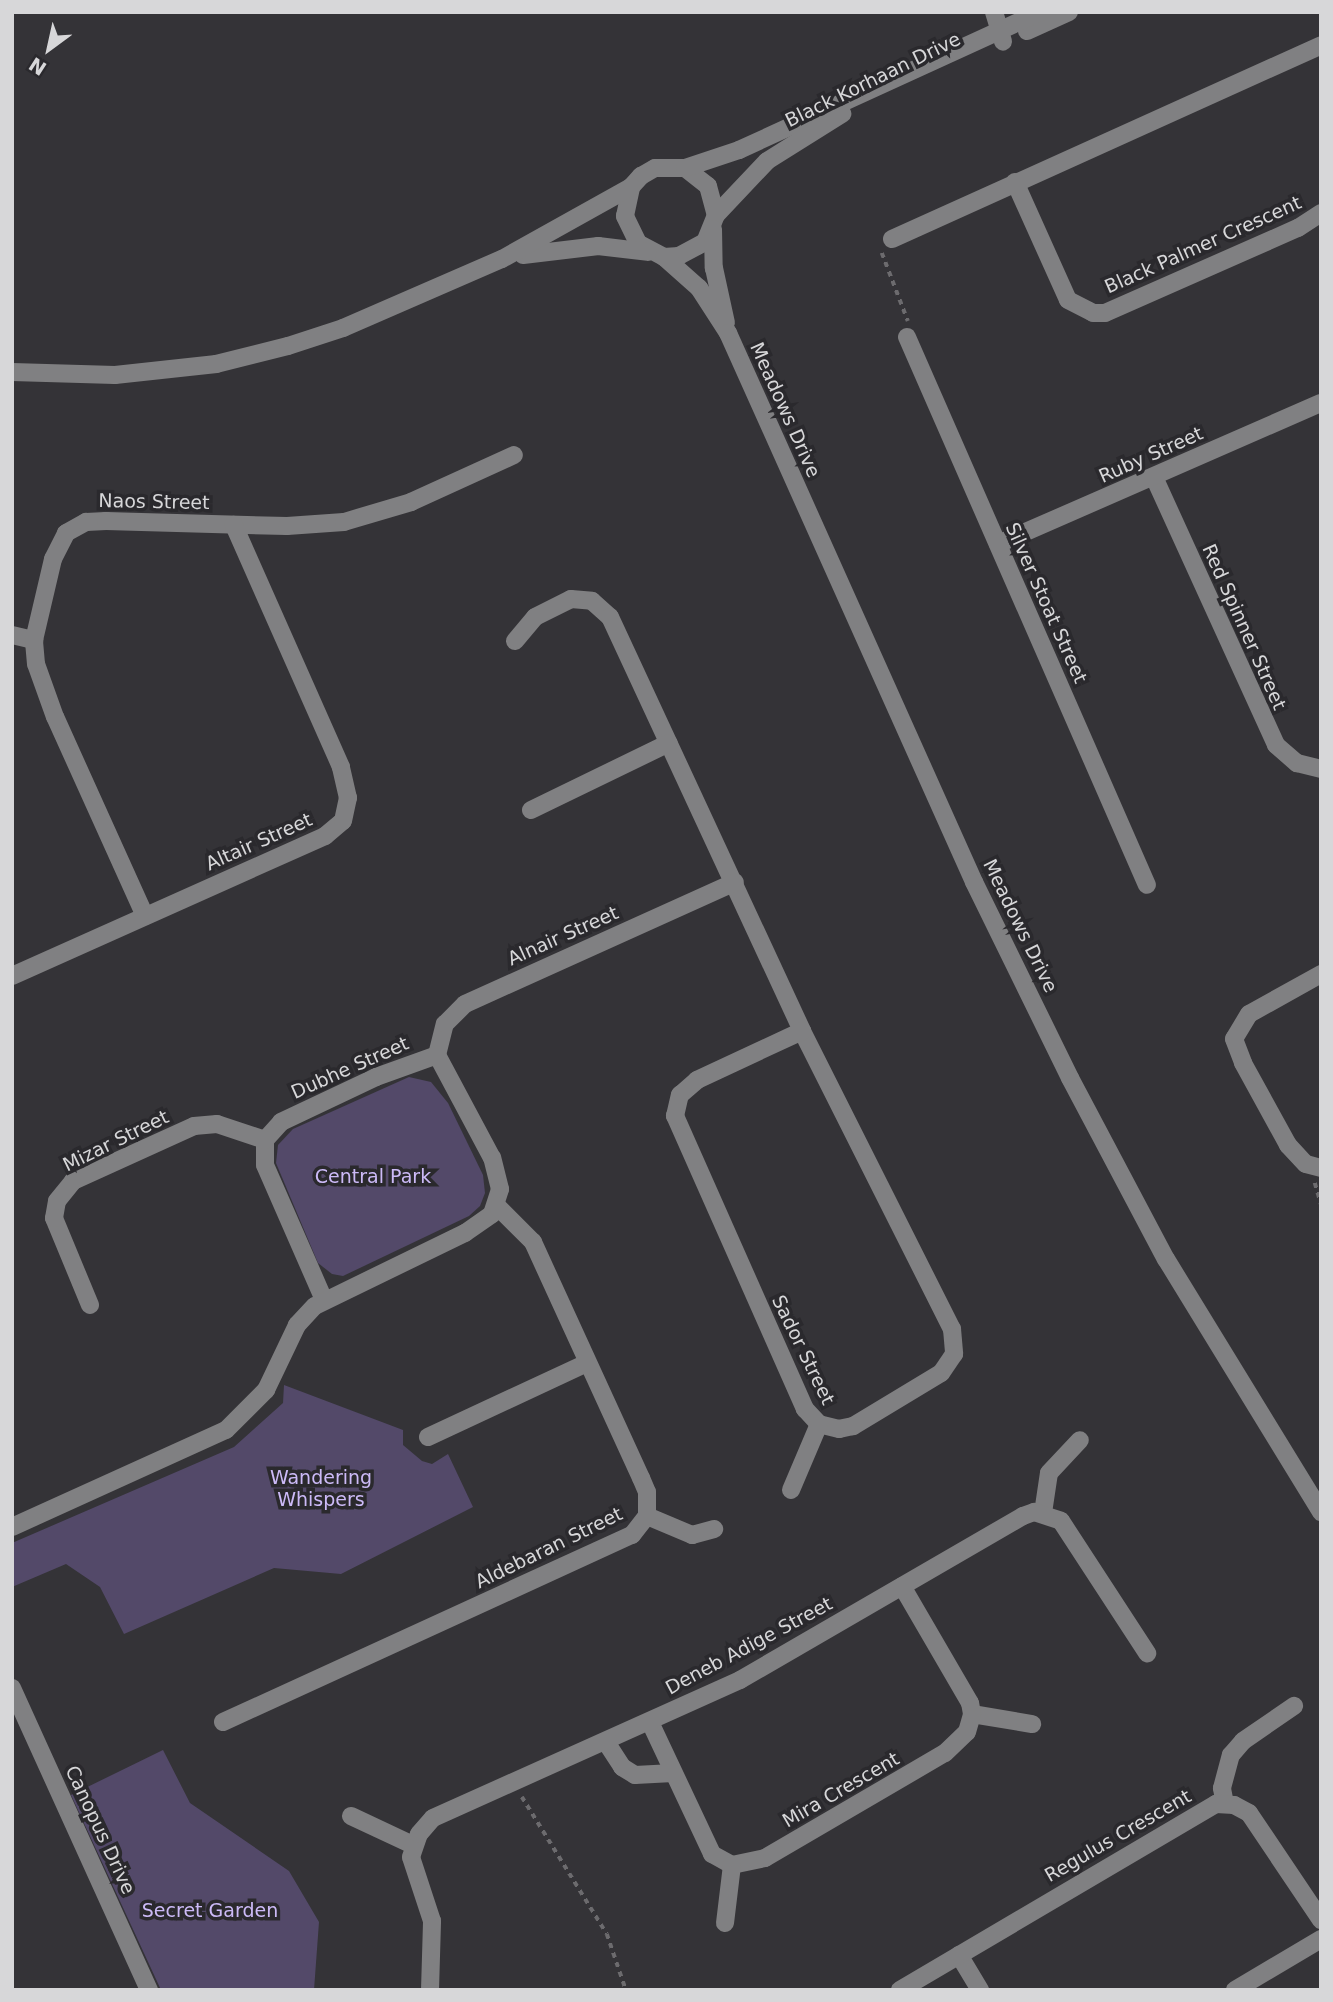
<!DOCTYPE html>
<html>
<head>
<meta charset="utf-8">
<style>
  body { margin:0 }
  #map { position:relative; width:1333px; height:2002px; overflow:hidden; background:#343337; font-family:"DejaVu Sans",sans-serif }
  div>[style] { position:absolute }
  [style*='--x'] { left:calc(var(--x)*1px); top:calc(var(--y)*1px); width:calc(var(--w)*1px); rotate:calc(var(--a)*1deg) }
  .green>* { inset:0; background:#534969 }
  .path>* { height:3.5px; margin-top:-1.75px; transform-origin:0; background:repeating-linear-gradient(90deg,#6c6b6e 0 5px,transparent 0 10px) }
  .minor>* { height:18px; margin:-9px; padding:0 9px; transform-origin:9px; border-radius:9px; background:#808082 }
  span { translate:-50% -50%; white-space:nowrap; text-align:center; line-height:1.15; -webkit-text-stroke:7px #2a292d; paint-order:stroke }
  .street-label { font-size:19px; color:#d7d7d9 }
  .park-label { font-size:19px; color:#ccbaf7 }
  .frame { position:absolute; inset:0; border:14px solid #d7d7d9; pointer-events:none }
  .north { position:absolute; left:14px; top:14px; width:70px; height:70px; -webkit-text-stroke:5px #2a292d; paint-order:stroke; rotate:213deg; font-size:19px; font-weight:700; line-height:28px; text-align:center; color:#d7d7d9 }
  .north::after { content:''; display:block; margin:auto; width:24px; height:32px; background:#d7d7d9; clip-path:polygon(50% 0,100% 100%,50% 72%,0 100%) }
</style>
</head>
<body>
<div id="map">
  <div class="green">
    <i style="clip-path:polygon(409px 1077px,431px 1082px,448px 1103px,483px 1175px,485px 1193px,480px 1206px,469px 1216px,343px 1276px,332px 1274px,318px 1263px,276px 1163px,278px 1145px,293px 1129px)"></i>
    <i style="clip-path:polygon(284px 1385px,403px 1430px,403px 1445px,422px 1461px,432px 1464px,448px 1454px,473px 1507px,341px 1574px,274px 1568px,124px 1634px,100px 1587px,66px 1564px,12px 1587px,12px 1543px,234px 1447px,283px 1403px)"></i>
    <i style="clip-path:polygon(163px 1750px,190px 1803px,289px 1871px,319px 1922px,314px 1990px,161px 1990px,71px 1795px)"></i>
  </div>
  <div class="path">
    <i style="--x:882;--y:253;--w:73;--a:69.1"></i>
    <i style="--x:1315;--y:1183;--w:22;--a:74"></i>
    <i style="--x:522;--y:1797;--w:161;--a:58.2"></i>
    <i style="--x:607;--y:1934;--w:59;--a:71.3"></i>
  </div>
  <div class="minor">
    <i style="--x:994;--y:12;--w:31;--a:73"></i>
    <i style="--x:1027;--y:31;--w:46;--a:-24.3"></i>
    <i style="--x:685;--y:168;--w:29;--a:38"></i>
    <i style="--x:708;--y:186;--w:30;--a:75"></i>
    <i style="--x:716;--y:215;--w:29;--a:112"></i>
    <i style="--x:705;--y:242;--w:30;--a:152"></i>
    <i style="--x:679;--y:256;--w:15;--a:176"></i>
    <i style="--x:664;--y:257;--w:30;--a:-152"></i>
    <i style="--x:638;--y:243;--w:30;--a:-116"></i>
    <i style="--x:625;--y:216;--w:30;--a:-78"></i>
    <i style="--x:631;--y:187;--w:15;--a:-48"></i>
    <i style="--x:641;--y:176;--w:16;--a:-30"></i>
    <i style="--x:655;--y:168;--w:30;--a:0"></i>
    <i style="--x:685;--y:168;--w:57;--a:-18.4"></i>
    <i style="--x:739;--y:150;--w:331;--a:-24.6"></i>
    <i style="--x:1015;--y:182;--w:129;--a:65.8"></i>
    <i style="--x:1068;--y:300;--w:28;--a:27"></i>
    <i style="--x:1093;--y:313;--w:12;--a:0"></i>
    <i style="--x:1105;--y:313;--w:211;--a:-23.8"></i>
    <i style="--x:1298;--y:228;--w:27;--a:-33"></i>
    <i style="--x:716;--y:215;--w:74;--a:-46.6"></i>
    <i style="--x:767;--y:161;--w:89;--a:-32.1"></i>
    <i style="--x:713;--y:229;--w:39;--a:89"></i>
    <i style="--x:714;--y:268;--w:56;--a:77.7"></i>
    <i style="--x:892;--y:239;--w:471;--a:-24.3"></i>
    <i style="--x:523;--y:255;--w:76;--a:-6.8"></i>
    <i style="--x:598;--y:246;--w:50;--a:6.8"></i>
    <i style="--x:664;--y:257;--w:47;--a:41.5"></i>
    <i style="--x:699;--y:288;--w:54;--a:57.2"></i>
    <i style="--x:728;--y:333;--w:602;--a:65.86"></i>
    <i style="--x:974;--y:882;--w:218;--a:63.9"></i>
    <i style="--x:1070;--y:1078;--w:205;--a:62.1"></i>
    <i style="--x:1166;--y:1259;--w:297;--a:58.5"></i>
    <i style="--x:907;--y:337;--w:598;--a:66.35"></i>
    <i style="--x:12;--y:372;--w:103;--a:1.7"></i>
    <i style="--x:115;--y:375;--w:102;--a:-6.2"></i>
    <i style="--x:216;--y:364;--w:74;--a:-14"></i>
    <i style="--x:288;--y:346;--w:58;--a:-18.1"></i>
    <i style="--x:343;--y:328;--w:173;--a:-23.5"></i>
    <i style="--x:502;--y:259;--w:148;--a:-29.2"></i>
    <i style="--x:1154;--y:477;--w:294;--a:65.5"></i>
    <i style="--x:1276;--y:745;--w:28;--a:41"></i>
    <i style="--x:1297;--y:763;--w:25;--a:14"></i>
    <i style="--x:998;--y:544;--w:352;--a:-23.6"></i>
    <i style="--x:12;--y:635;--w:23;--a:13"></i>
    <i style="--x:515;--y:641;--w:31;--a:-50"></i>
    <i style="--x:535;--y:617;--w:40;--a:-26.6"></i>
    <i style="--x:571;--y:599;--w:21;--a:5"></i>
    <i style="--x:592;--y:601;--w:24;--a:42"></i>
    <i style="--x:610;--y:617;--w:456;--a:65.1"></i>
    <i style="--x:802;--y:1031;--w:334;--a:63.3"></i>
    <i style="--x:952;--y:1329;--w:25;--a:85"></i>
    <i style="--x:954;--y:1354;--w:23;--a:124"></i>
    <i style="--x:941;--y:1373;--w:103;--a:148.9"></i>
    <i style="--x:853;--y:1426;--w:14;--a:168"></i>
    <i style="--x:839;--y:1429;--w:21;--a:-166"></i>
    <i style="--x:819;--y:1424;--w:21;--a:-133"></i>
    <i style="--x:805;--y:1409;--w:321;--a:-113.9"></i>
    <i style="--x:675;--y:1116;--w:22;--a:-77"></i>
    <i style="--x:680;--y:1095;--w:23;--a:-41"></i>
    <i style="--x:697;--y:1080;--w:116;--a:-25"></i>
    <i style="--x:531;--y:810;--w:153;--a:-25.9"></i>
    <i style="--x:145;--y:916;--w:218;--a:-114.3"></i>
    <i style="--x:55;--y:717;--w:56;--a:-109.7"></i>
    <i style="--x:36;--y:664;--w:24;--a:-95"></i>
    <i style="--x:34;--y:640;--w:83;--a:-76.8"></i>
    <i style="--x:53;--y:559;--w:29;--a:-63"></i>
    <i style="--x:66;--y:533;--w:23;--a:-29"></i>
    <i style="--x:86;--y:522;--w:20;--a:-3"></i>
    <i style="--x:106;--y:521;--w:181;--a:1.6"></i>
    <i style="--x:287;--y:526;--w:57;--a:-4"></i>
    <i style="--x:344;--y:522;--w:70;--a:-16.6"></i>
    <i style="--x:411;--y:502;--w:113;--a:-24.5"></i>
    <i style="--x:1321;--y:974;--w:82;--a:150.9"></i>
    <i style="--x:1249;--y:1014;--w:29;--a:121"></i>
    <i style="--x:1234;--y:1039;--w:26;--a:69"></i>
    <i style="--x:1243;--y:1063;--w:94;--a:61.2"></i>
    <i style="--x:1288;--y:1145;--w:26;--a:47"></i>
    <i style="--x:1306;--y:1164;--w:16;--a:15"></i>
    <i style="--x:12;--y:976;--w:343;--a:-24.1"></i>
    <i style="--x:325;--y:836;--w:23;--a:-40"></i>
    <i style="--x:343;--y:821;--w:24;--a:-78"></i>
    <i style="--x:348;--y:798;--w:32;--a:-103"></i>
    <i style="--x:341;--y:767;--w:265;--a:-113.9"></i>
    <i style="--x:437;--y:1055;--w:32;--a:-76"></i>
    <i style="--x:445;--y:1024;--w:28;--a:-45"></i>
    <i style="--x:465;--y:1004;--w:296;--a:-24.3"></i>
    <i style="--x:324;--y:1300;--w:147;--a:-113.6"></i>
    <i style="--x:265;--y:1165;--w:25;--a:-90"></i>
    <i style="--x:265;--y:1140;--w:24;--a:-48"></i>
    <i style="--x:281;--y:1122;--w:105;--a:-25.3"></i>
    <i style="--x:376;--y:1077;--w:65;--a:-19.8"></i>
    <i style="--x:90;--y:1305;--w:94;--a:-112.5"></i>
    <i style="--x:54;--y:1218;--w:17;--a:-80"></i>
    <i style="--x:57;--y:1201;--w:26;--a:-51"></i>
    <i style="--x:73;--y:1181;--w:133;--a:-24.4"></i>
    <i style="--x:194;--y:1126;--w:23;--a:-5"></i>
    <i style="--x:217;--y:1124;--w:51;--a:18.4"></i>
    <i style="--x:428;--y:1437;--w:175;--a:-25"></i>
    <i style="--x:791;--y:1490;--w:72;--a:-67"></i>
    <i style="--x:1043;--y:1513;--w:40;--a:-81.5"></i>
    <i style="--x:1049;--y:1473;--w:45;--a:-46.8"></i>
    <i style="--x:647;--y:1516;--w:49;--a:22.9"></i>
    <i style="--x:692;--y:1535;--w:23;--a:-15"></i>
    <i style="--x:12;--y:1527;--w:235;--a:-24.4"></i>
    <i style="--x:226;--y:1430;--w:57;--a:-45"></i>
    <i style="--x:266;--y:1390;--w:72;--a:-64.5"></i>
    <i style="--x:297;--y:1325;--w:26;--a:-47"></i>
    <i style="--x:315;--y:1306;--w:167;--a:-26"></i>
    <i style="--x:465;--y:1233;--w:33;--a:-35"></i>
    <i style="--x:492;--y:1214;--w:26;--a:-72"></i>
    <i style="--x:500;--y:1189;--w:32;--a:-104"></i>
    <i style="--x:492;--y:1158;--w:117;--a:-118.1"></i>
    <i style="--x:12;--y:1688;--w:332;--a:65.6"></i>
    <i style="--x:972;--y:1714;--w:61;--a:9.5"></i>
    <i style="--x:223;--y:1722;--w:450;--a:-24.6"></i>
    <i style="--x:632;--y:1535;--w:24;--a:-52"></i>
    <i style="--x:647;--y:1516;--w:24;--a:-90"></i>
    <i style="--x:647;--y:1492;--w:15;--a:-113"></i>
    <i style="--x:641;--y:1478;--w:260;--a:-114.6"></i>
    <i style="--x:533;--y:1242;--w:49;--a:-135"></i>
    <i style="--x:650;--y:1722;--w:146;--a:64.8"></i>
    <i style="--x:712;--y:1854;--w:23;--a:29"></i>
    <i style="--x:732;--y:1865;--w:34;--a:-12"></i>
    <i style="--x:765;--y:1858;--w:208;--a:-30.3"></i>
    <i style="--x:945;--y:1753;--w:30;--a:-44"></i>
    <i style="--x:967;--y:1732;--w:19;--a:-74"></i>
    <i style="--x:972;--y:1714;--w:11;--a:-100"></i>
    <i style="--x:970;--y:1703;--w:135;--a:-120.2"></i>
    <i style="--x:606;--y:1742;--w:30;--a:57"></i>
    <i style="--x:622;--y:1767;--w:15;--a:32"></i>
    <i style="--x:635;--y:1775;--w:38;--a:-3"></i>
    <i style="--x:1225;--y:1804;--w:16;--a:-101"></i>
    <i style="--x:1222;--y:1788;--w:34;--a:-75"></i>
    <i style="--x:1231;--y:1755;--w:18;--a:-49"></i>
    <i style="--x:1243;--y:1741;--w:62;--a:-34.5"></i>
    <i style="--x:351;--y:1816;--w:68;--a:25.1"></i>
    <i style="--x:725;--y:1923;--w:58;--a:-83.1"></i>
    <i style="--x:959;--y:1955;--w:41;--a:59"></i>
    <i style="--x:430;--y:1990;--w:69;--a:-88.3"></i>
    <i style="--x:432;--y:1921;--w:67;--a:-108.2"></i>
    <i style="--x:411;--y:1857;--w:24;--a:-71"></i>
    <i style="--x:419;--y:1834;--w:21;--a:-49"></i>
    <i style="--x:433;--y:1818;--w:337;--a:-24.2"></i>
    <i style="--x:740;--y:1680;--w:327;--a:-30.1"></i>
    <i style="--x:1023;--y:1516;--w:12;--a:-20"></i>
    <i style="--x:1034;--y:1512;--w:28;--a:18"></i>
    <i style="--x:1061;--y:1521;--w:158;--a:56.9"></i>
    <i style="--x:900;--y:1990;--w:367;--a:-30.5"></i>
    <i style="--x:1216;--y:1804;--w:18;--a:3"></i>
    <i style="--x:1234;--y:1805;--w:17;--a:28"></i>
    <i style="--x:1249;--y:1813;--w:129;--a:56.1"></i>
    <i style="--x:1235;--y:1990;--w:100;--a:-30.7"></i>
  </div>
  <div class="street-label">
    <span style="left:873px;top:80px;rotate:-26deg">Black Korhaan Drive</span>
    <span style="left:1203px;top:245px;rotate:-24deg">Black Palmer Crescent</span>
    <span style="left:785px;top:410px;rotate:66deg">Meadows Drive</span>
    <span style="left:1151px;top:455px;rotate:-24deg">Ruby Street</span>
    <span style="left:154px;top:502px;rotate:1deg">Naos Street</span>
    <span style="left:1046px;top:603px;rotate:66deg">Silver Stoat Street</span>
    <span style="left:1244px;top:627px;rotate:66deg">Red Spinner Street</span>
    <span style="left:259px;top:842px;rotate:-24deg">Altair Street</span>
    <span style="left:1020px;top:926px;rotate:64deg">Meadows Drive</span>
    <span style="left:563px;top:936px;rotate:-24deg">Alnair Street</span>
    <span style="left:350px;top:1068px;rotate:-24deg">Dubhe Street</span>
    <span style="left:116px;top:1141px;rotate:-26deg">Mizar Street</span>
    <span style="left:803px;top:1350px;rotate:64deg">Sador Street</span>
    <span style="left:549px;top:1548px;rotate:-26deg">Aldebaran Street</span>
    <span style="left:749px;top:1646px;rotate:-28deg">Deneb Adige Street</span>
    <span style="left:841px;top:1790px;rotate:-30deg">Mira Crescent</span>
    <span style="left:100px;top:1830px;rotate:65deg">Canopus Drive</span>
    <span style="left:1118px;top:1836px;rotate:-30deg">Regulus Crescent</span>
  </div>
  <div class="park-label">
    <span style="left:373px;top:1177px">Central Park</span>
    <span style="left:321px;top:1489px">Wandering<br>Whispers</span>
    <span style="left:210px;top:1911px">Secret Garden</span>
  </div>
  <div class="frame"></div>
  <div class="north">N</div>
</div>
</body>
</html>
